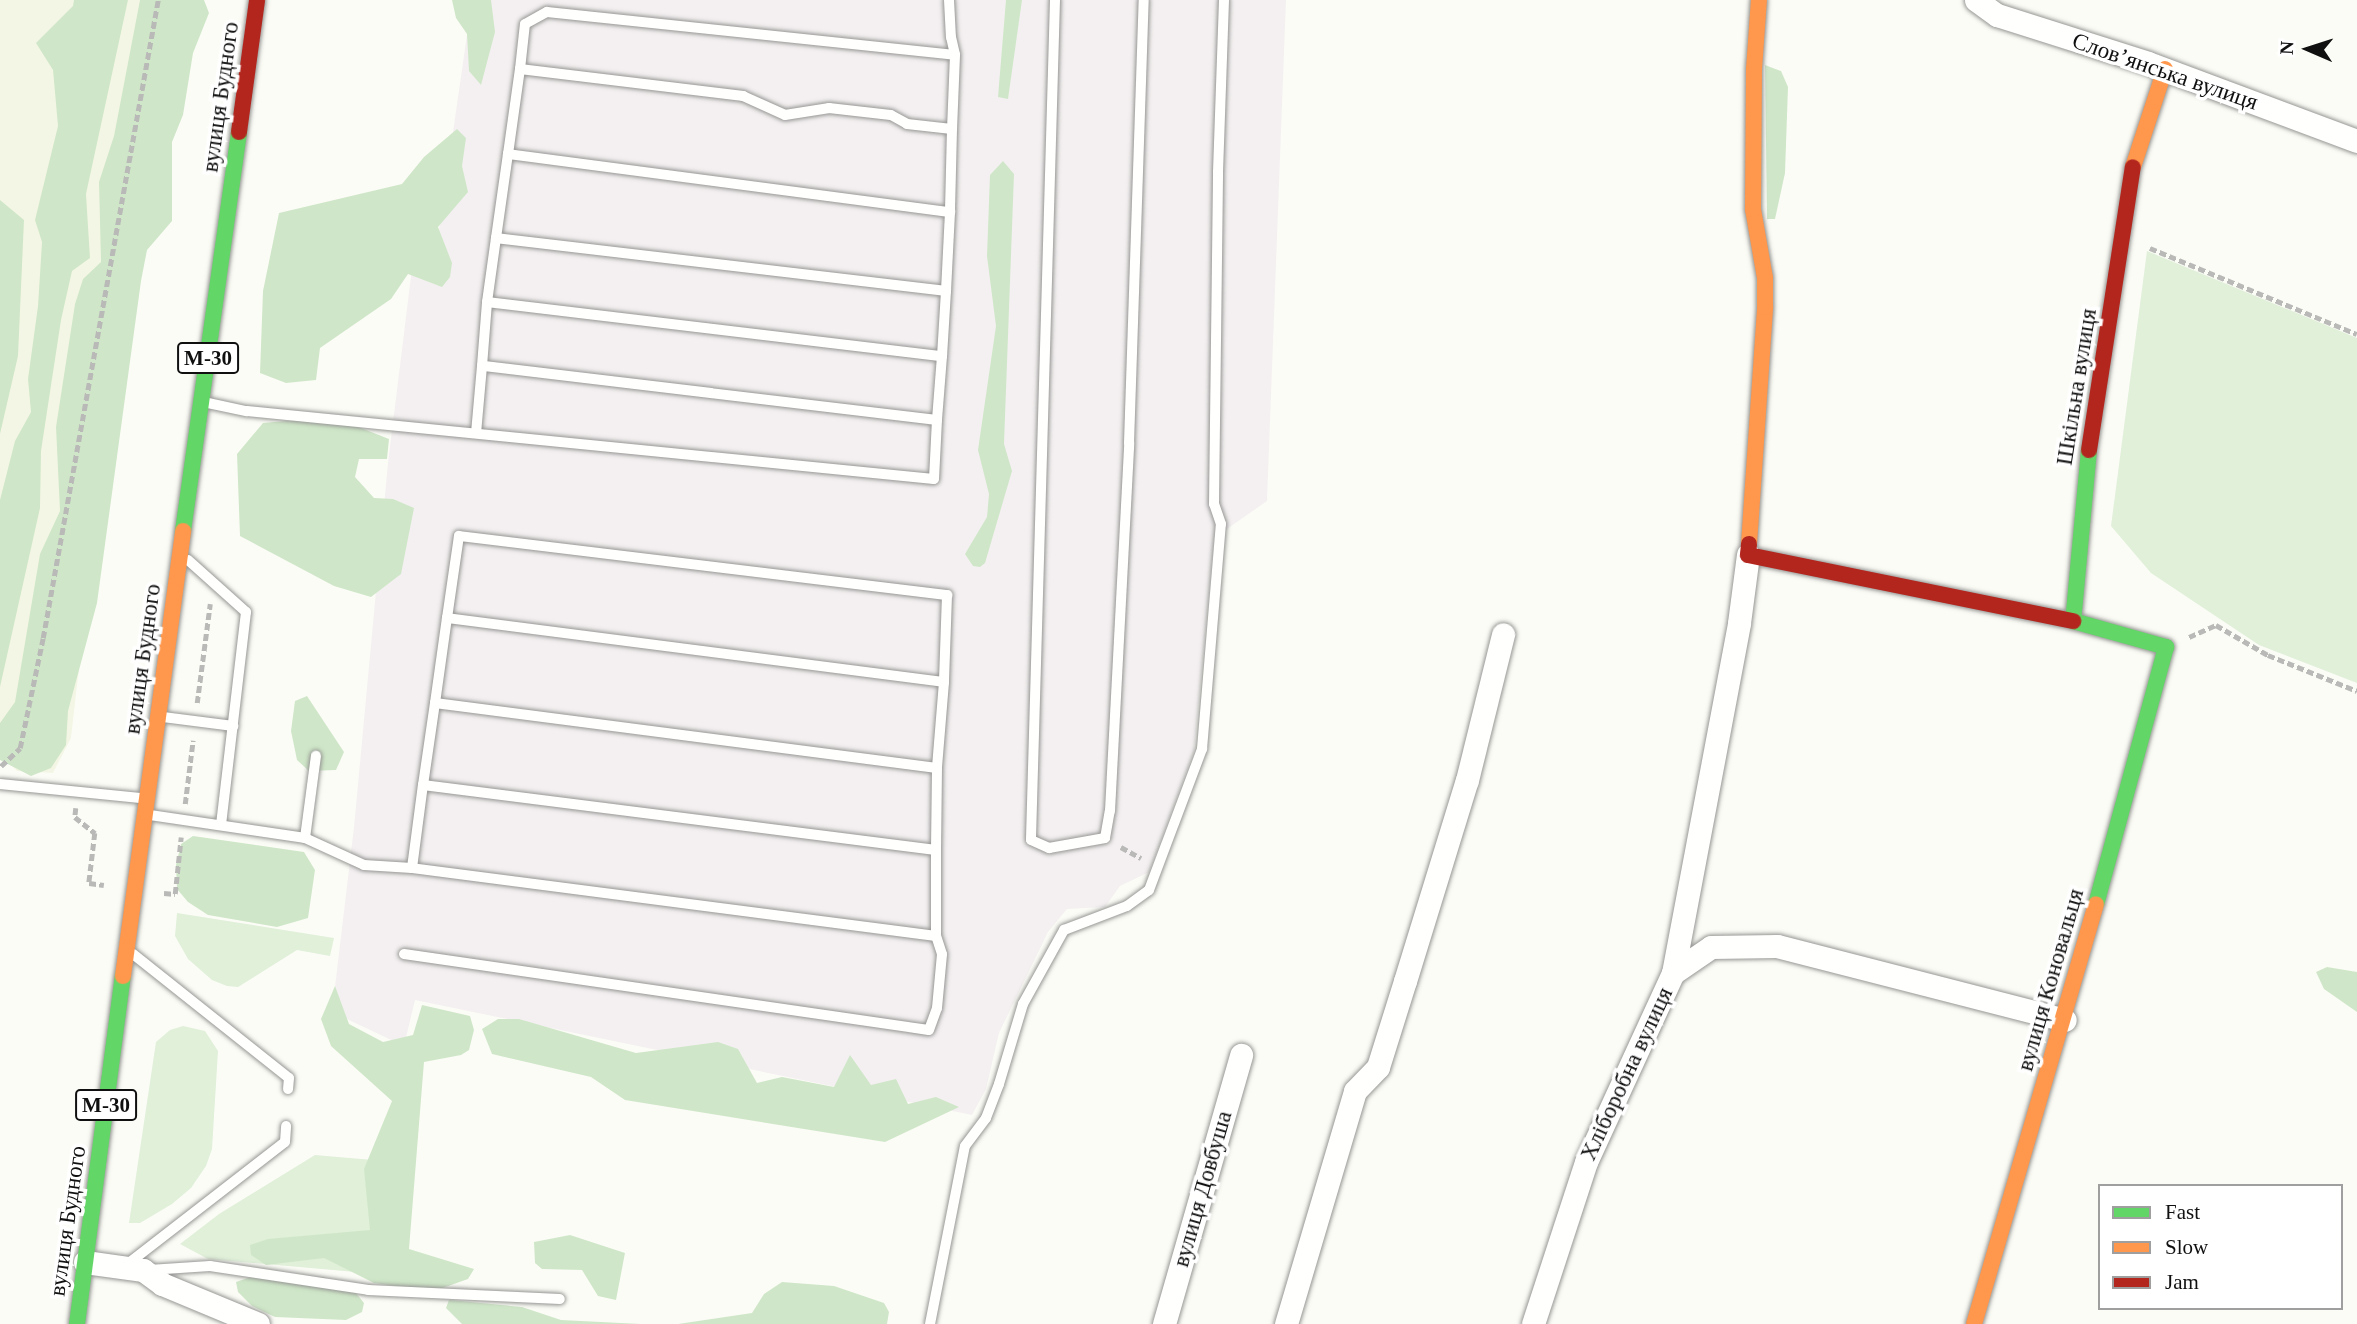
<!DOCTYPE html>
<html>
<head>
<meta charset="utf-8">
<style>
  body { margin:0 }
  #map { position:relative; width:2357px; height:1324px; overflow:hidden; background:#fcfcf7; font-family:"Times New Roman",serif }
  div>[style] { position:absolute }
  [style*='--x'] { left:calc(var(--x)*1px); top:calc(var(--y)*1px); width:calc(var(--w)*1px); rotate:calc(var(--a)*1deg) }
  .industrial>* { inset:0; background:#f4f0f1 }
  .farmland>* { inset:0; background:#f4f6e5 }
  .green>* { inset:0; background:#e0f0d9 }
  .forest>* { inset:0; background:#cfe7c8 }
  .path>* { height:4.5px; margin-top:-2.25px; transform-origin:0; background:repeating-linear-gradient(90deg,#b9b9b8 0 7px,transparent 0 10.5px) }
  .roads { filter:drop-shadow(0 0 2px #969694) drop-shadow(0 0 2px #969694) }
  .lane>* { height:10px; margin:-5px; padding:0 5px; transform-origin:5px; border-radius:5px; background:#fffffe }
  .street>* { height:23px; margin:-11.5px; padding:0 11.5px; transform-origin:11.5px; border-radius:11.5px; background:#fffffe }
  .fast>* { height:16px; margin:-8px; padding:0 8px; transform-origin:8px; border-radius:8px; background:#63d668 }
  .slow>* { height:16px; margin:-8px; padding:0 8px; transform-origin:8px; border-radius:8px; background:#ff974d }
  .jam>* { height:16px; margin:-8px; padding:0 8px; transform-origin:8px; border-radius:8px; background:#b3261e }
  span { translate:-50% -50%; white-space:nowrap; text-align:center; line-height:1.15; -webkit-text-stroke:7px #fff; paint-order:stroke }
  .shield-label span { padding:2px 5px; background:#fff; border:2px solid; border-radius:5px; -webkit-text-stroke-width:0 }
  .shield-label { font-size:21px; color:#101010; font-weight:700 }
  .street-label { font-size:23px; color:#101010 }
  .legend { position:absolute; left:2098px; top:1184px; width:245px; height:126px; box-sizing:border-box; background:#fff; border:2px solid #9f9f9f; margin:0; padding:9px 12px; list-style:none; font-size:21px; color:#101010 }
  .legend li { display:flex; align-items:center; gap:14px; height:35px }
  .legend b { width:35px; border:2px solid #9f9f9f }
  .north { position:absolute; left:2273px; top:14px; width:70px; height:70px; -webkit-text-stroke:5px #fff; paint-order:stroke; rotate:273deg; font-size:19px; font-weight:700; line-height:28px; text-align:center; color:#101010 }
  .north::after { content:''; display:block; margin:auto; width:24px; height:32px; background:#101010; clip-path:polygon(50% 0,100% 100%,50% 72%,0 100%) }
</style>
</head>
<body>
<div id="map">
  <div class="industrial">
    <i style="clip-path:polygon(472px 0,1286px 0,1267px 501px,1214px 538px,1194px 751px,1149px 872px,1120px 886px,1105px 907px,1067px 909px,1048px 932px,999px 1033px,986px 1089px,972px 1115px,415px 1000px,404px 1046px,332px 1012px,354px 827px,388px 463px,412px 268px,433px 271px)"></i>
  </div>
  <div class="farmland">
    <i style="clip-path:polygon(0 0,156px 0,71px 738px,53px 773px,17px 771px,0 753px)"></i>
  </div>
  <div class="green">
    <i style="clip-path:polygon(2147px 251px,2357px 338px,2357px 683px,2259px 645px,2151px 573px,2111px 526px)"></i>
    <i style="clip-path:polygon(177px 913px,334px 938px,330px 956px,297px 950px,238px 987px,227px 986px,212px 980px,188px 959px,175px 936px)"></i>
    <i style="clip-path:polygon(183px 1026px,205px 1031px,218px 1051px,212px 1149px,206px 1166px,191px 1188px,172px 1204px,140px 1223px,129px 1223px,156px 1042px,170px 1030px)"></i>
    <i style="clip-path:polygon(315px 1155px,396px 1162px,378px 1274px,208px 1259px,180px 1244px,219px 1214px)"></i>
  </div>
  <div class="forest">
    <i style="clip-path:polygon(74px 0,128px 0,86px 194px,90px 258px,72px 271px,61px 320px,41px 451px,40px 508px,0 687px,0 500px,15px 441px,31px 412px,28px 379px,38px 306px,42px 242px,35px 220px,58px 126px,53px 70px,36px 43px,73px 6px)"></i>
    <i style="clip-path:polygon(140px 0,204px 0,209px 13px,193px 53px,183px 115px,172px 142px,172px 221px,147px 250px,141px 281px,97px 603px,68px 711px,66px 745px,51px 768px,31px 776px,0 760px,0 723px,15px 702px,40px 554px,60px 511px,56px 427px,75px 304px,83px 279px,101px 262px,99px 182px,114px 136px)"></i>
    <i style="clip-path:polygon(452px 0,491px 0,495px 32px,481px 85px,469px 71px,467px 34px,456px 18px)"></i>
    <i style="clip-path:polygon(1006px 0,1022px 0,1008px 99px,998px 97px)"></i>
    <i style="clip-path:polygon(1765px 65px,1781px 71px,1788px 87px,1785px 173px,1775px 219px,1767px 219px)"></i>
    <i style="clip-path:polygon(457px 129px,466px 138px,462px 166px,468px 192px,438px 227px,452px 263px,450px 277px,442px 287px,408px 274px,391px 299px,320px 348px,316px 380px,286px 383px,260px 373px,263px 291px,279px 213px,402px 184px,424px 157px)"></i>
    <i style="clip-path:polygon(1003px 161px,1014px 174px,1004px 444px,1012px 471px,985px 563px,980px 567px,973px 566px,965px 554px,987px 517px,989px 494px,978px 450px,996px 326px,987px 256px,990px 175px)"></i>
    <i style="clip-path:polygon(0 200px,24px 220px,18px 356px,0 434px)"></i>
    <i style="clip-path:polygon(333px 417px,389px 439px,387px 459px,359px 459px,355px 477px,374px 498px,393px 499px,414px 508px,401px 574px,371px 597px,334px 586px,240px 536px,237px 454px,263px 423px)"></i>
    <i style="clip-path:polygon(307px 696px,344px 752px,336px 770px,309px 771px,297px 760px,291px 731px,295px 701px)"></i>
    <i style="clip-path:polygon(193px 836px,304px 852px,315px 870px,308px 918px,277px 927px,208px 915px,188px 902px,177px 889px,176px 865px,181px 844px)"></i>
    <i style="clip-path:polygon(2327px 967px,2357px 972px,2357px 1012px,2324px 989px,2316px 972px)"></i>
    <i style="clip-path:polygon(335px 986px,349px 1024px,383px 1042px,413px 1035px,422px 1005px,470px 1016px,474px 1030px,469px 1050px,461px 1055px,424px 1062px,409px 1249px,474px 1269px,468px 1279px,434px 1291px,374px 1283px,324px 1258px,266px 1265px,251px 1255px,250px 1245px,268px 1239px,370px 1230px,364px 1169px,392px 1101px,331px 1046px,321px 1019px)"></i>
    <i style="clip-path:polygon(498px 1019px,519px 1019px,636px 1053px,718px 1042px,738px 1049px,757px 1083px,782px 1077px,834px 1087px,850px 1055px,871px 1085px,896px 1079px,908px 1104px,936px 1097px,959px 1107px,885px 1142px,625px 1100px,591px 1077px,492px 1054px,482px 1029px)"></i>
    <i style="clip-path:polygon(570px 1235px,625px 1253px,616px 1300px,598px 1296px,582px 1270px,542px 1269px,535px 1263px,534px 1242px)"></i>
    <i style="clip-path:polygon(257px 1275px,323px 1277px,352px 1288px,364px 1303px,362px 1312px,346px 1320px,275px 1317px,252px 1306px,238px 1292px,236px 1282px)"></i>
    <i style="clip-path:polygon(782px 1282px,834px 1286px,884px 1303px,889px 1312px,887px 1324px,678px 1324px,752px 1313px,764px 1294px)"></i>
    <i style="clip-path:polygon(449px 1300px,522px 1307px,561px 1320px,641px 1324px,462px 1324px,446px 1308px)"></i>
  </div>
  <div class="path">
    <i style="--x:2150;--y:248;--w:224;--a:22.6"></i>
    <i style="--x:2189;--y:637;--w:30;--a:-24"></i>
    <i style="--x:2216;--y:625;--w:60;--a:30"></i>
    <i style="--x:2268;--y:655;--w:96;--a:22"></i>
    <i style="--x:197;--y:703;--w:100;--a:-82.5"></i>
    <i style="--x:1;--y:766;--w:26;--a:-43"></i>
    <i style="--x:20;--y:748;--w:112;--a:-78.2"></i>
    <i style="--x:43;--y:638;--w:648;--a:-79.78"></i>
    <i style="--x:185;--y:804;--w:64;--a:-82.9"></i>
    <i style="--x:76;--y:808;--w:9;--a:96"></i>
    <i style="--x:75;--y:817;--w:26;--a:39"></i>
    <i style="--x:95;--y:833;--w:50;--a:96.8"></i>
    <i style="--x:89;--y:883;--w:15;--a:8"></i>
    <i style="--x:1121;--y:847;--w:23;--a:29"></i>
    <i style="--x:164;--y:893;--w:11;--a:5"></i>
    <i style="--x:175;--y:894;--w:57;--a:-84"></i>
  </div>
  <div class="roads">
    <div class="lane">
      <i style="--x:949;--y:0;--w:37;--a:87"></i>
      <i style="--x:951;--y:37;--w:18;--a:77"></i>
      <i style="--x:1055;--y:0;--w:840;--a:91.64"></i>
      <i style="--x:1031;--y:840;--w:20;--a:24"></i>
      <i style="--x:1049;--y:848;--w:57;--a:-10.1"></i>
      <i style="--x:1105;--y:838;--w:27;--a:-80"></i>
      <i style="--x:1110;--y:811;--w:368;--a:-87"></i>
      <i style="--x:1129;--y:443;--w:443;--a:-88.1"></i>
      <i style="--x:520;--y:69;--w:45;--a:-83.7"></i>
      <i style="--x:525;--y:24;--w:25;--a:-29"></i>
      <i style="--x:547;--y:12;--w:410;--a:6"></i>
      <i style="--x:955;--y:55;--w:74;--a:92.3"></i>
      <i style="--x:508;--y:154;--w:86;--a:-82"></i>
      <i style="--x:520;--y:69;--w:225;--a:6.9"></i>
      <i style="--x:743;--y:96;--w:46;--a:24.3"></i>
      <i style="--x:785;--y:115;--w:45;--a:-9"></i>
      <i style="--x:829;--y:108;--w:62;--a:6.4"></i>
      <i style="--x:891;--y:115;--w:18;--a:29"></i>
      <i style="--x:907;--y:124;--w:45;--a:6.3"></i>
      <i style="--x:952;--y:129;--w:83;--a:91.4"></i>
      <i style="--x:496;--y:238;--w:85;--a:-81.9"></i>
      <i style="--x:508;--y:154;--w:446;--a:7.5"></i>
      <i style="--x:950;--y:212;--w:79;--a:92.9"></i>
      <i style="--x:487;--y:302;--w:65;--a:-82"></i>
      <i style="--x:496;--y:238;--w:453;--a:6.7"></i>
      <i style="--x:946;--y:291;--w:65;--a:93.5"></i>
      <i style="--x:482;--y:366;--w:64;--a:-85.5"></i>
      <i style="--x:487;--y:302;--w:458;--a:6.8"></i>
      <i style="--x:942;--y:356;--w:64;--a:94.5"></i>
      <i style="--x:208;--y:403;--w:40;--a:12"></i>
      <i style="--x:247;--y:411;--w:690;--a:5.65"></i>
      <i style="--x:934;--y:479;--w:59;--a:-87.1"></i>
      <i style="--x:937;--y:420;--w:458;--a:-173.2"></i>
      <i style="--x:482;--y:366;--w:67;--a:95.1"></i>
      <i style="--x:188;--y:560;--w:78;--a:41.9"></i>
      <i style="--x:246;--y:612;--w:213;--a:96.7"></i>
      <i style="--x:447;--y:618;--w:501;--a:7.34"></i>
      <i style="--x:944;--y:682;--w:86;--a:94.7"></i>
      <i style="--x:435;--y:703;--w:506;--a:7.38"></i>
      <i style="--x:937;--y:768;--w:82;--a:90.7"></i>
      <i style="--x:163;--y:717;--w:71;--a:7.3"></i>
      <i style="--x:0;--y:784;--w:141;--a:5.7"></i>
      <i style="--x:423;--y:785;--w:517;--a:7.22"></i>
      <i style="--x:936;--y:850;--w:86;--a:90"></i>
      <i style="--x:936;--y:936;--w:528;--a:-172.61"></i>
      <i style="--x:412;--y:868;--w:84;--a:-82.5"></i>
      <i style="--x:423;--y:785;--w:83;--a:-81.7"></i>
      <i style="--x:435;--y:703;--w:86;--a:-82"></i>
      <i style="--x:447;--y:618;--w:83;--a:-81.7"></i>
      <i style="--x:459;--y:536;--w:492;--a:6.9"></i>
      <i style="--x:947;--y:595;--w:87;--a:92"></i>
      <i style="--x:150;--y:815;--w:157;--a:8.4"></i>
      <i style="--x:305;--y:838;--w:65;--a:24.6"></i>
      <i style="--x:364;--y:865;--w:48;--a:3.6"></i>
      <i style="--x:305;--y:838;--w:83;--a:-82.4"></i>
      <i style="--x:133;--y:954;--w:199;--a:38.5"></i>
      <i style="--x:289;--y:1078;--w:11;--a:95"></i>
      <i style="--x:404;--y:954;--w:530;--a:8.24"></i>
      <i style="--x:929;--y:1030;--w:23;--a:-70"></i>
      <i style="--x:937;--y:1008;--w:54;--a:-84.7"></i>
      <i style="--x:942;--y:954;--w:19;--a:-108"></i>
      <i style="--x:125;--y:1266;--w:202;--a:-37.8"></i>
      <i style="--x:285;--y:1142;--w:16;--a:-86"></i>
      <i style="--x:149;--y:1270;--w:61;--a:-3.8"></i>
      <i style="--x:210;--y:1266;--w:160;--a:8.6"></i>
      <i style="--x:368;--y:1290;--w:192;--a:2.7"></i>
      <i style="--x:930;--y:1324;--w:181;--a:-78.9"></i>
      <i style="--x:965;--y:1146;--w:35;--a:-53"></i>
      <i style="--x:986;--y:1118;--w:36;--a:-69"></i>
      <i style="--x:999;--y:1084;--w:84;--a:-73.3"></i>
      <i style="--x:1023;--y:1004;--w:85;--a:-61"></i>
      <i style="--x:1064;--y:930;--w:67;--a:-20.9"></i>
      <i style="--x:1127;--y:906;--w:27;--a:-36"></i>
      <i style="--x:1149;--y:890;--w:151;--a:-69.4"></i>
      <i style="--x:1202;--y:749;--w:226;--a:-85.2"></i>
      <i style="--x:1221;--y:524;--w:21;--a:-109"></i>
      <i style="--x:1214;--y:504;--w:332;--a:-89.3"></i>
      <i style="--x:1218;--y:172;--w:172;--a:-88"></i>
    </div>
    <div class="street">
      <i style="--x:1976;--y:0;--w:26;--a:36"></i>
      <i style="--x:1997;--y:15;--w:158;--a:17.6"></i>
      <i style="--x:2148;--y:63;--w:223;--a:20.5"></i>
      <i style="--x:1673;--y:973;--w:356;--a:-79.3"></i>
      <i style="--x:1739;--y:623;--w:69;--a:-82.5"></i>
      <i style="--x:85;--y:1262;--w:59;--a:7.9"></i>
      <i style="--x:143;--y:1270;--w:24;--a:36"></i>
      <i style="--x:162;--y:1284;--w:104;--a:22.6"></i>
      <i style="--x:1164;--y:1324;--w:280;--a:-74"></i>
      <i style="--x:1286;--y:1324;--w:243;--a:-73.5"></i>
      <i style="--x:1355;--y:1091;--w:33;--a:-46"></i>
      <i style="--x:1378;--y:1067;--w:90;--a:-72.6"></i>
      <i style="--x:1405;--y:981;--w:210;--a:-72.9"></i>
      <i style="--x:1467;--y:780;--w:150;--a:-76.1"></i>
      <i style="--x:1533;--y:1324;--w:170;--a:-71.9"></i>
      <i style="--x:1586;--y:1162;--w:208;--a:-65.3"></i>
      <i style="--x:1673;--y:973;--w:46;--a:-34.4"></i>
      <i style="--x:1711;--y:947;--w:66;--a:-0.9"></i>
      <i style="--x:1777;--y:946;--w:297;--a:14.4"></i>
    </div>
    <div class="fast">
      <i style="--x:2089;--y:450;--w:172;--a:95.3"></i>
      <i style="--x:2073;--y:621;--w:97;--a:15.6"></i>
      <i style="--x:2166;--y:647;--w:266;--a:105.2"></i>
      <i style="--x:183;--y:531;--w:403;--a:-82"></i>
      <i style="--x:77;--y:1324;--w:351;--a:-82.5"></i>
    </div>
    <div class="slow">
      <i style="--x:2133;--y:167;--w:103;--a:-71.9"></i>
      <i style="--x:1749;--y:544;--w:238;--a:-86.1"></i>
      <i style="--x:1765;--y:307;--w:29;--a:-90"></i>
      <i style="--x:1765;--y:278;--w:70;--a:-99.9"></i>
      <i style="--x:1753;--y:209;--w:140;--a:-89.6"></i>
      <i style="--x:1754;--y:69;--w:69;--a:-85.9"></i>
      <i style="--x:123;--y:976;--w:449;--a:-82.3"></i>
      <i style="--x:1974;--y:1324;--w:437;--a:-73.8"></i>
    </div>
    <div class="jam">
      <i style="--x:239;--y:132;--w:133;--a:-82.2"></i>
      <i style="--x:2089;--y:450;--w:286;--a:-81.2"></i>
      <i style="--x:1749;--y:544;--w:11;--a:95"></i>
      <i style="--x:1748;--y:555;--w:332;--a:11.5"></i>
    </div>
  </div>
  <div class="shield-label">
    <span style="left:208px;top:358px">М-30</span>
    <span style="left:106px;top:1105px">М-30</span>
  </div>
  <div class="street-label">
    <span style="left:2165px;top:72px;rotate:19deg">Словʼянська вулиця</span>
    <span style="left:221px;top:97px;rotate:-82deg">вулиця Будного</span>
    <span style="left:2077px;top:387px;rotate:-81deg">Шкільна вулиця</span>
    <span style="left:143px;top:659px;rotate:-82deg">вулиця Будного</span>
    <span style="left:2051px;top:980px;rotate:-74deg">вулиця Коновальця</span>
    <span style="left:1627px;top:1074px;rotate:-65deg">Хліборобна вулиця</span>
    <span style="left:1203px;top:1189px;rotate:-74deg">вулиця Довбуша</span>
    <span style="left:68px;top:1221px;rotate:-82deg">вулиця Будного</span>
  </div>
  <ul class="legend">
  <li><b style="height:9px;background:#63d668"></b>Fast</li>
  <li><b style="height:9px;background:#ff974d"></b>Slow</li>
  <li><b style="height:9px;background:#b3261e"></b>Jam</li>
  </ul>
  <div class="north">N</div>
</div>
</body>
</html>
